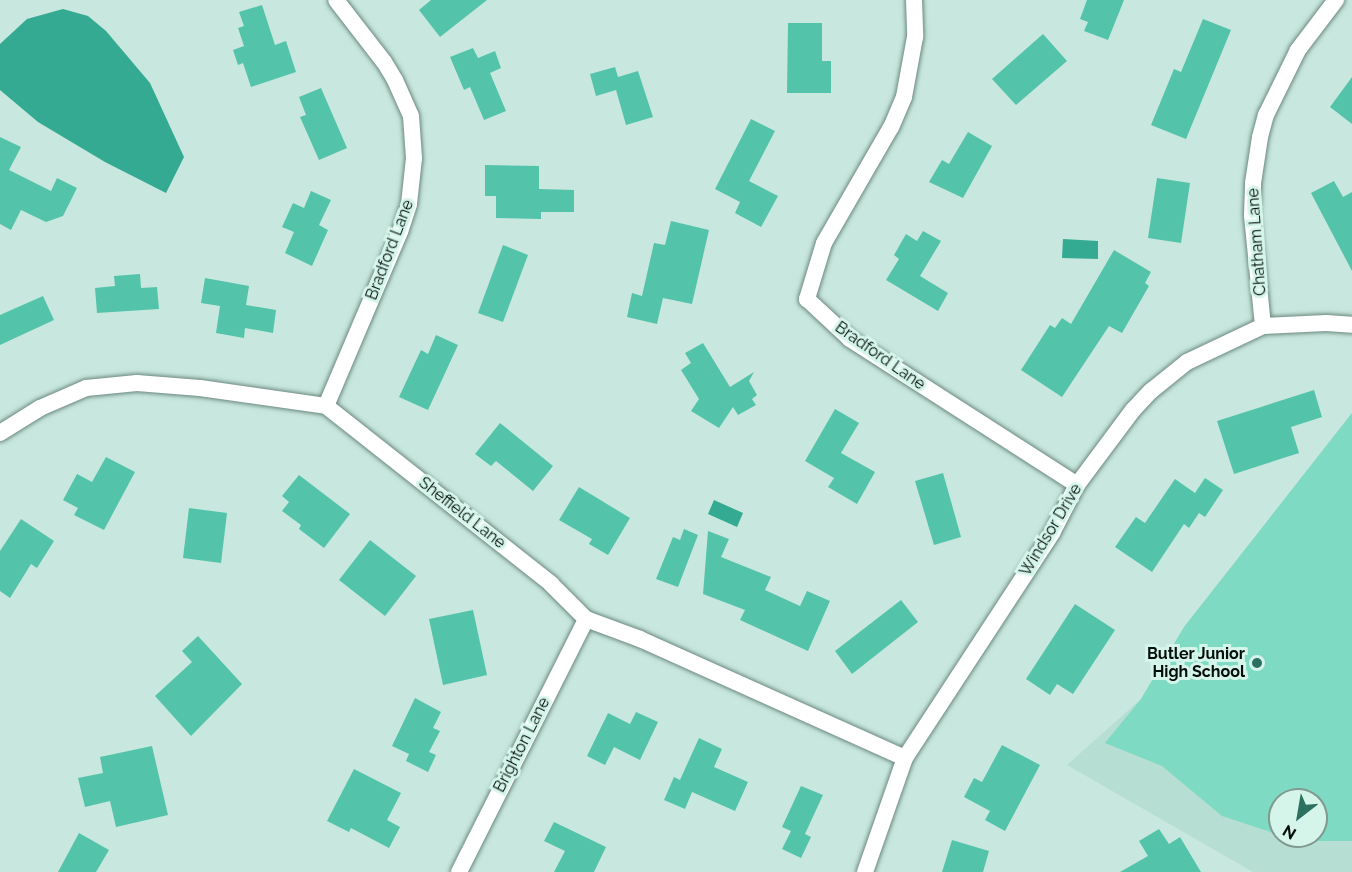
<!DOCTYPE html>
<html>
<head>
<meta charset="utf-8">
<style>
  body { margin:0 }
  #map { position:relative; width:1352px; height:872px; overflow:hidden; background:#c8e7de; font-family:Raleway,sans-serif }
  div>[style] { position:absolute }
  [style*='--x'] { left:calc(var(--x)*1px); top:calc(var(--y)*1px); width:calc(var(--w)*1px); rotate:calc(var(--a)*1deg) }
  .built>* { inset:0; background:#b6ded2 }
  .green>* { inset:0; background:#7edac2 }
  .water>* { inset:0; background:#33aa91 }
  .building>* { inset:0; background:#53c4aa }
  .roads { filter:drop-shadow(0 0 2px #6c8980) drop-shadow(0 0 2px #6c8980) }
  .street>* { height:16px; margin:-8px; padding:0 8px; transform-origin:8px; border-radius:8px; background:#fff }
  .dots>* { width:16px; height:16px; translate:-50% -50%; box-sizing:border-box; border:3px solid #d5f5eb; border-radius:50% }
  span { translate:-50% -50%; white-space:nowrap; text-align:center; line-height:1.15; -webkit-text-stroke:6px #d5f5eb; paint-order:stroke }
  .street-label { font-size:16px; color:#040e0b }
  .poi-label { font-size:16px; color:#040e0b; font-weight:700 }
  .right { translate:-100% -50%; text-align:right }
  .north { position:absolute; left:1268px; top:788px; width:60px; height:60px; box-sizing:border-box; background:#d5f5eb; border:2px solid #819991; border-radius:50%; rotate:211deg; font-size:16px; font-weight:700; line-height:24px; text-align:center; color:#040e0b }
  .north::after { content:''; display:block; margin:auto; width:21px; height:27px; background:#2e7060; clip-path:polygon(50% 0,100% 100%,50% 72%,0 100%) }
</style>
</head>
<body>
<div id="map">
  <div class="built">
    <i style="clip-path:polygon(evenodd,1352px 413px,1352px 872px,1253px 872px,1067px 765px,1141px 699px,1184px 627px,1352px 413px,1280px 800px,1316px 800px,1316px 836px,1280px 836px,1280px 800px)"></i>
  </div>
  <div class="green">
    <i style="clip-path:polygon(1352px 413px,1352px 841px,1299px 841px,1284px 836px,1316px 836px,1316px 800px,1280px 800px,1280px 835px,1222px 816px,1162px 766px,1105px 743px,1141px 699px,1184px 627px)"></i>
  </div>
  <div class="water">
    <i style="clip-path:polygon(63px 9px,88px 16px,106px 31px,150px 83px,184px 157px,166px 193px,105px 162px,38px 122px,0 90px,0 44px,27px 19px)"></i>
    <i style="clip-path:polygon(1063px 239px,1098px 241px,1098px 259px,1062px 258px)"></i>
    <i style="clip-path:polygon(714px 500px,743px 513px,737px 527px,708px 514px)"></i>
  </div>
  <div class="building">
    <i style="clip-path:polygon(431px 0,487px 0,440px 37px,419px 10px)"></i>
    <i style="clip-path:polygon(1087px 0,1124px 0,1108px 40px,1084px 31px,1088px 22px,1080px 19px)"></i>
    <i style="clip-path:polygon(262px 5px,275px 45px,286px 41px,296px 72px,251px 87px,243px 63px,238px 65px,233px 50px,244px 46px,238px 28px,244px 26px,239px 12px)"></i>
    <i style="clip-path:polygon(1203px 19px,1231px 30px,1186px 139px,1151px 125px,1174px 69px,1181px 72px)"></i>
    <i style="clip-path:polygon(788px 23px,822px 23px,822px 61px,831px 61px,831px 93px,787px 93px)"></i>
    <i style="clip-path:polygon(1043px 34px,1067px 61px,1016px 105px,992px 79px)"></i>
    <i style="clip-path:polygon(473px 48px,478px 58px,495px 51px,501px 68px,490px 73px,506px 111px,484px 120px,470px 87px,464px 90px,450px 57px)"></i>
    <i style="clip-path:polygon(615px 67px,618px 77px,638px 71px,653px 117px,626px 125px,616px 90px,596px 96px,590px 74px)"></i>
    <i style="clip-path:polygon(1352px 77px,1352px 124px,1330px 107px)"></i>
    <i style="clip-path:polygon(321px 88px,347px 148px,319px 160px,300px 117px,306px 115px,299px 97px)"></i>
    <i style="clip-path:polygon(751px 119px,775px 131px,749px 181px,778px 196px,761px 227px,735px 213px,740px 202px,715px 189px)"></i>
    <i style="clip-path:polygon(968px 132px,992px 146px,963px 198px,929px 182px,942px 160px,949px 164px)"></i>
    <i style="clip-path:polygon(0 137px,21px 147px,9px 170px,51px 191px,57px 178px,77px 188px,63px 216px,46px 222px,21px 210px,11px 230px,0 224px)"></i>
    <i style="clip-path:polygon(485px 165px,539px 166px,539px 189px,574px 190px,574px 212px,541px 212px,541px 219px,496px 218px,496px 196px,485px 196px)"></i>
    <i style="clip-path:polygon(1157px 178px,1190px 183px,1181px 243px,1148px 238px)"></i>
    <i style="clip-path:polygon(1334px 181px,1343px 197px,1352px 192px,1352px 271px,1311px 193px)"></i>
    <i style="clip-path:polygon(311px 191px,331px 200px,319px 225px,328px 230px,312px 266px,285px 253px,294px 232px,282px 227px,293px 203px,304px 208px)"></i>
    <i style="clip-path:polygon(671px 221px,709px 230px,692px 304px,663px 298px,657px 324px,627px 317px,632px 293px,642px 296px,654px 243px,665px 245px)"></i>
    <i style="clip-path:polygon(923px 231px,941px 241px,920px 276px,948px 293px,938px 311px,886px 280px,899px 259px,894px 255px,906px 234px,917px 241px)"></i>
    <i style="clip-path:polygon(503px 245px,528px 255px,503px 322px,478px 313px)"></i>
    <i style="clip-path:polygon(1114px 250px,1151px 272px,1145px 283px,1149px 286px,1122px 333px,1109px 326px,1062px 397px,1021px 370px,1050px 325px,1055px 328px,1062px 318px,1071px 324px)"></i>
    <i style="clip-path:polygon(140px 274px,141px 288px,157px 287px,159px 309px,97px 313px,95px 288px,115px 286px,114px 276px)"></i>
    <i style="clip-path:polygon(205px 278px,249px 286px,246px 305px,276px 310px,273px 333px,245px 328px,244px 338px,216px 333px,220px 306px,201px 303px)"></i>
    <i style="clip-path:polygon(43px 296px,54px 320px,0 345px,0 315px)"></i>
    <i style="clip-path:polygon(436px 335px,458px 345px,428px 410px,399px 397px,421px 350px,428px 354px)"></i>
    <i style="clip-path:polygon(703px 343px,730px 387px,754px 372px,749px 381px,757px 395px,752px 399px,756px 405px,738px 415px,733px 407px,719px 428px,691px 411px,699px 399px,681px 370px,691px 363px,685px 353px)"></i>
    <i style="clip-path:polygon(1314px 390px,1322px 417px,1291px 427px,1299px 453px,1234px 474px,1217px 421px)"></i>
    <i style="clip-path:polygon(835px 409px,859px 423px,841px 453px,875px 472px,857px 504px,828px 487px,834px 478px,805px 461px)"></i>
    <i style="clip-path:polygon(500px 423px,553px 466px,533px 491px,496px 461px,491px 466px,475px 454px)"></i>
    <i style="clip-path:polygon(106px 457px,135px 472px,104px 530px,74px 515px,78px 508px,63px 500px,77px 474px,92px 482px)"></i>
    <i style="clip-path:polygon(943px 473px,961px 537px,934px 545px,915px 481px)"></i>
    <i style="clip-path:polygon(299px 475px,350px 514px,324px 548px,299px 529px,301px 525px,282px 511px,289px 502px,282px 496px)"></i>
    <i style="clip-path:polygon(1205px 478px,1223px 490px,1205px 517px,1199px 513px,1189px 528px,1184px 524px,1152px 572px,1115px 547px,1136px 517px,1145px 523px,1175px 479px,1195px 493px)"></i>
    <i style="clip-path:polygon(579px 487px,630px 518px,608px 555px,589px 544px,592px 539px,559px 520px)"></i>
    <i style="clip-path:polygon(189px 508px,227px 513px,221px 563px,183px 558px)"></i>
    <i style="clip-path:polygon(21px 519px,54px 541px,37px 568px,31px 564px,10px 598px,0 591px,0 551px)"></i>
    <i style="clip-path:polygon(684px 529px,698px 535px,678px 587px,656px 579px,673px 537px,680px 540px)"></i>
    <i style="clip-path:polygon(708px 531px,729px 539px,721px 557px,771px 577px,765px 590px,800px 606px,807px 591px,830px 601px,808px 651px,740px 620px,745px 610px,703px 594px)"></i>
    <i style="clip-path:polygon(370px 540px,416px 576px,385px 616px,339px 580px)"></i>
    <i style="clip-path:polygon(901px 600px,918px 622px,852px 674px,835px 651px)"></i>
    <i style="clip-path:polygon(1075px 604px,1115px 630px,1073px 694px,1057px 684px,1050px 695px,1026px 679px)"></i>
    <i style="clip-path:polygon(473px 610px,487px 675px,443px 685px,429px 619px)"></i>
    <i style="clip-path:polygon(198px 636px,242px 684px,191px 736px,155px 696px,192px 662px,182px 651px)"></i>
    <i style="clip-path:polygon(415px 698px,441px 712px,433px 728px,440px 731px,429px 752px,436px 755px,428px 772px,406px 761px,409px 754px,392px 746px)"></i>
    <i style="clip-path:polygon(636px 712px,658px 722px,640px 760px,614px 747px,605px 765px,587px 756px,608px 713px,630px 724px)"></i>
    <i style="clip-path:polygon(699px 738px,722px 749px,714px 767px,748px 782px,735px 811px,692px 792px,685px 809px,664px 800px,674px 777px,680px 780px)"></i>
    <i style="clip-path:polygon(1002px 745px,1040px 765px,1005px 831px,985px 820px,990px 811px,964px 797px,974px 778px,982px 782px)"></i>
    <i style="clip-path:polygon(152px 746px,168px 815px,116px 827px,110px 801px,85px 807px,78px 778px,103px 773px,100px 757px)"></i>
    <i style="clip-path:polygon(354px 769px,401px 793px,387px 820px,400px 827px,389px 848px,351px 828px,349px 832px,327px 821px)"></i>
    <i style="clip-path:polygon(801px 786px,823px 795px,805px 834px,811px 837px,801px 858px,782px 849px,791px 831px,782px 827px)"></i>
    <i style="clip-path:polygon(554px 822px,606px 847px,594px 872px,554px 872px,565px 851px,544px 841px)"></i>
    <i style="clip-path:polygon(1159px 829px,1169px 844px,1180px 837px,1201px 872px,1120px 872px,1148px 856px,1139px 841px)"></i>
    <i style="clip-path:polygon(79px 833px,109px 850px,96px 872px,58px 872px)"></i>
    <i style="clip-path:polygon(952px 840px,989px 851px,983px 872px,942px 872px)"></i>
  </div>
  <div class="roads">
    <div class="street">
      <i style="--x:914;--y:0;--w:37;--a:88"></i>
      <i style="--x:915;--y:37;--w:61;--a:100.4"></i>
      <i style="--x:904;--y:97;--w:33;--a:113"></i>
      <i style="--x:891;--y:127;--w:134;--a:120"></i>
      <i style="--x:824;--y:243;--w:59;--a:106.9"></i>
      <i style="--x:807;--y:299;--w:59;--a:42.9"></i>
      <i style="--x:850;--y:339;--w:270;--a:32.7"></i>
      <i style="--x:1263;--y:326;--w:112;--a:-95.7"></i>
      <i style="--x:1252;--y:215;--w:32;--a:-88"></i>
      <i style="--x:1253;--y:183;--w:47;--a:-81.3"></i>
      <i style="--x:1260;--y:137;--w:23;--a:-75"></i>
      <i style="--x:1266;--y:115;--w:72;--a:-63.8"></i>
      <i style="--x:1298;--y:50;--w:63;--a:-52.8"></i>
      <i style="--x:326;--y:406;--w:189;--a:-67"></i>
      <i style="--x:400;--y:232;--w:29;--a:-72"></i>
      <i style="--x:409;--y:204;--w:46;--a:-83.8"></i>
      <i style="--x:414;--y:158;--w:42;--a:-94.1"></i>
      <i style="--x:411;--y:116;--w:39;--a:-114"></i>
      <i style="--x:395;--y:80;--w:21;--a:-121"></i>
      <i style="--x:384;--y:62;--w:78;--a:-127.7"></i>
      <i style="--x:0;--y:433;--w:47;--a:-32"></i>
      <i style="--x:40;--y:408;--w:50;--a:-23.5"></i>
      <i style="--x:86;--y:388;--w:51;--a:-5.6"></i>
      <i style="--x:137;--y:383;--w:63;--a:4.5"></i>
      <i style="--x:200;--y:388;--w:127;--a:8.1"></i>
      <i style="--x:326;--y:406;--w:287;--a:38.3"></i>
      <i style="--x:551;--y:584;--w:49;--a:45"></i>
      <i style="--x:586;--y:619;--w:58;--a:20.3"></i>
      <i style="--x:640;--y:639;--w:290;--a:24.2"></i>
      <i style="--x:459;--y:872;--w:283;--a:-63.3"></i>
      <i style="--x:865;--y:872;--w:121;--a:-70.7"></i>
      <i style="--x:905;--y:758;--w:269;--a:-56.8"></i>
      <i style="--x:1052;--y:533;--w:54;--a:-62.5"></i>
      <i style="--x:1077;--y:485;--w:94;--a:-53.3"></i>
      <i style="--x:1133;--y:410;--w:26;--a:-47"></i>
      <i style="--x:1151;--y:391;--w:46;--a:-38.9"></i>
      <i style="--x:1187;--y:362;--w:84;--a:-25.3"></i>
      <i style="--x:1263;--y:326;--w:63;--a:-2.7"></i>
      <i style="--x:1326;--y:323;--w:26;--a:4"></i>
    </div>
  </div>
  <div class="dots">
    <i style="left:1257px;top:663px;background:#2e7060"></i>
  </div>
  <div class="street-label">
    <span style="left:1257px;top:242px;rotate:-94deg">Chatham Lane</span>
    <span style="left:390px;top:250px;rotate:-69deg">Bradford Lane</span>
    <span style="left:880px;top:356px;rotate:35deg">Bradford Lane</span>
    <span style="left:462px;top:513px;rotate:38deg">Sheffield Lane</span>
    <span style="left:1051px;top:530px;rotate:-59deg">Windsor Drive</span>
    <span style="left:522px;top:745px;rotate:-63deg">Brighton Lane</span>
  </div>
  <div class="poi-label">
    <span class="right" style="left:1245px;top:663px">Butler Junior<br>High School</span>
  </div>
  <div class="north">N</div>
</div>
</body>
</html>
